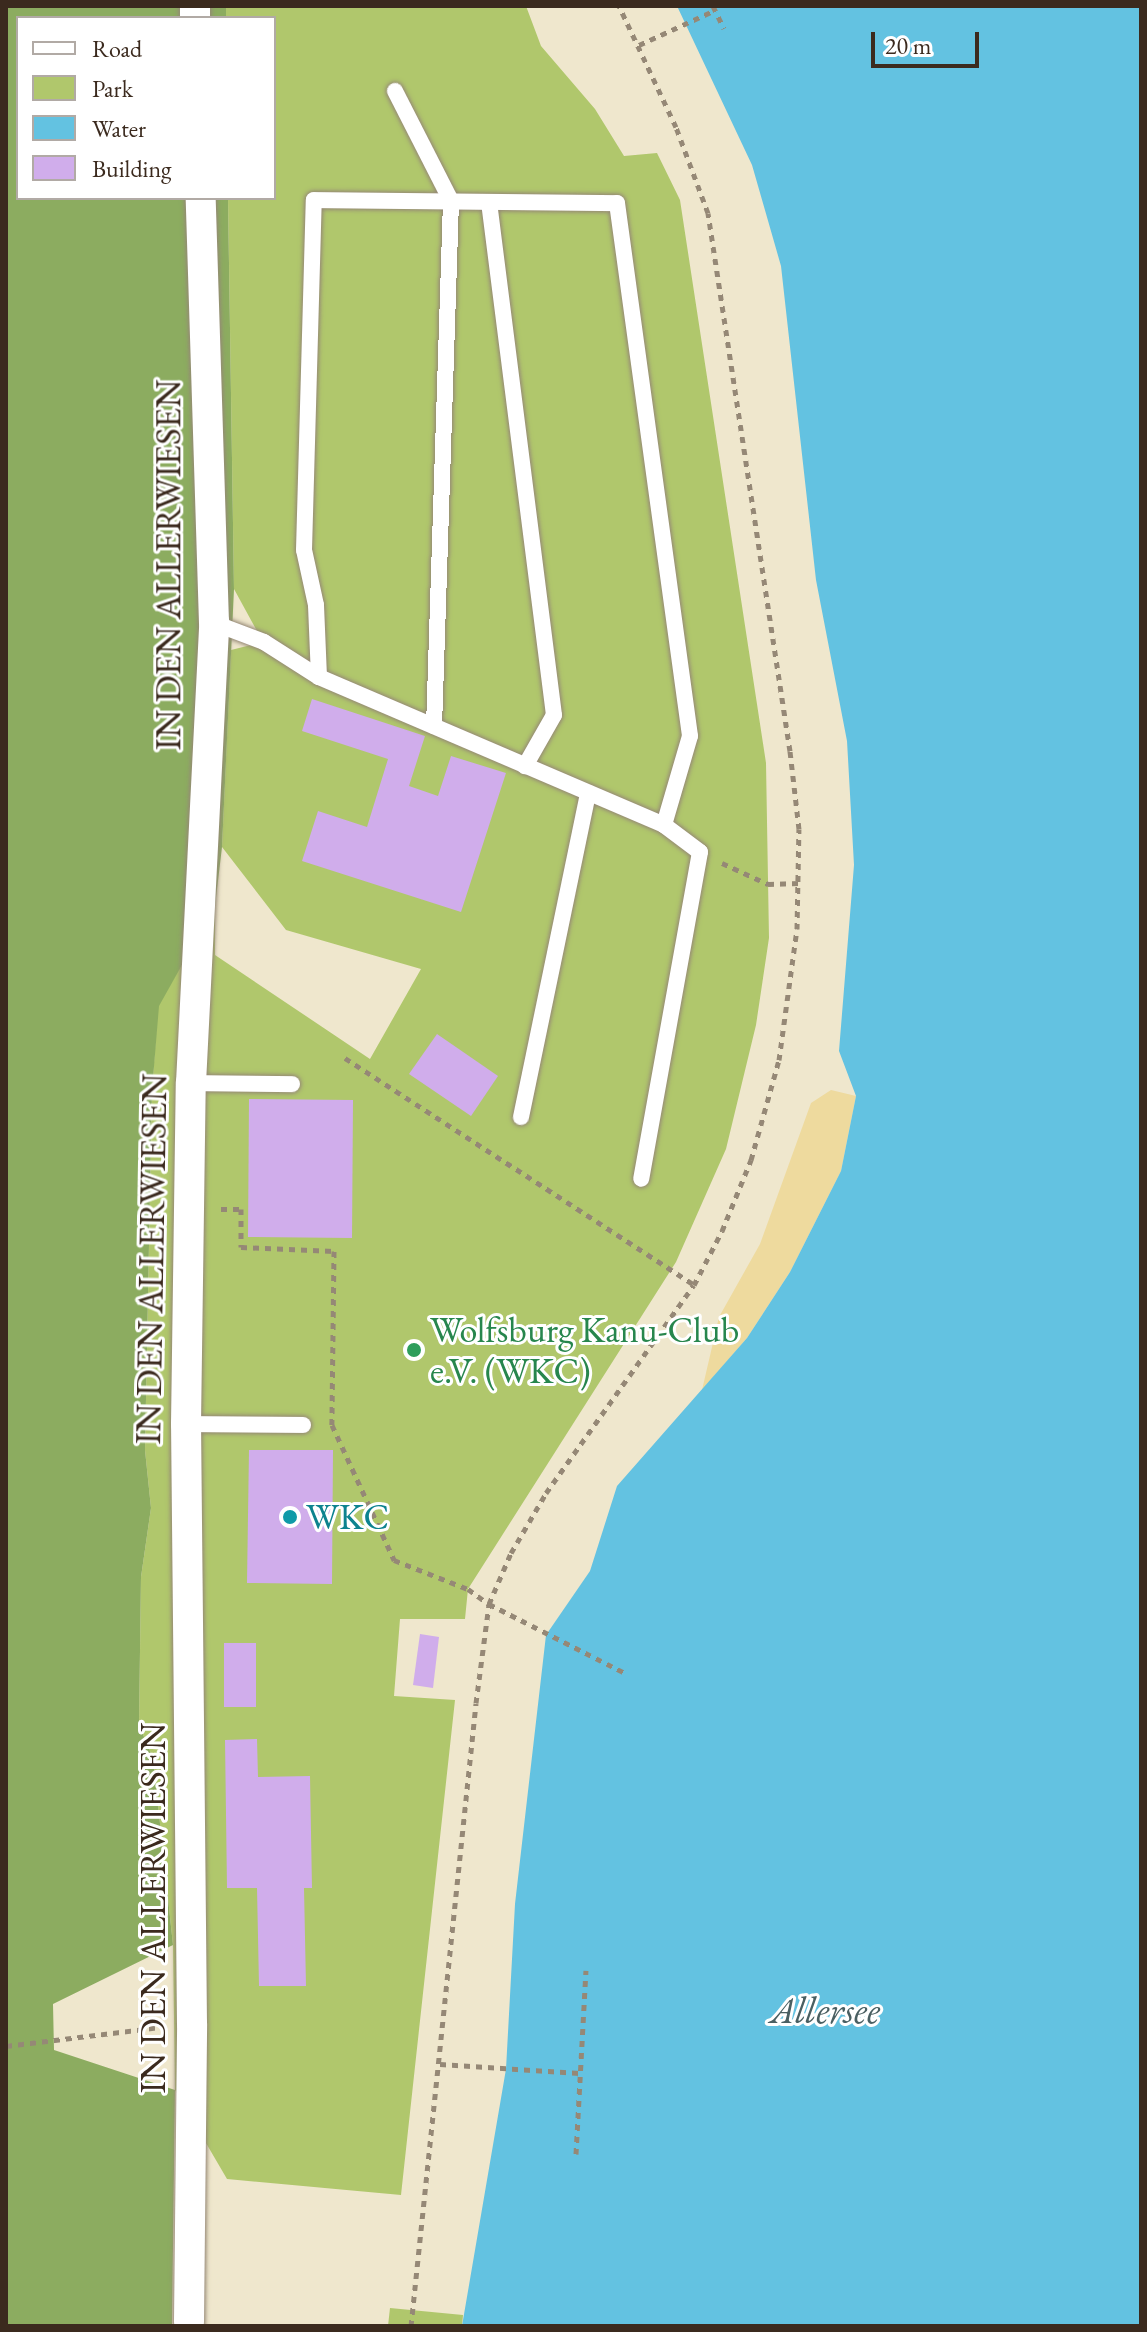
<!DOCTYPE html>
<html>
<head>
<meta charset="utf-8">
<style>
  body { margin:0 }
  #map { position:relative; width:1147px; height:2332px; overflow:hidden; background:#efe7cd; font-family:"EB Garamond",serif }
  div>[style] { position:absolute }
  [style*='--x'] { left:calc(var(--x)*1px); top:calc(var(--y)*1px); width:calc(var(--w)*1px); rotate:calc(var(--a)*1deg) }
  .green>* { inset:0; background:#b0c76c }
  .forest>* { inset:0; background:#8cac60 }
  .sand>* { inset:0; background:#eeda9e }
  .water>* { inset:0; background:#63c2e1 }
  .building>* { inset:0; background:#d0adeb }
  .path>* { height:5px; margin-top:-2.5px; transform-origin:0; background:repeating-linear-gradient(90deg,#958876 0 6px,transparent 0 12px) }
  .roads { filter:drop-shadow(0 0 2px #958876) drop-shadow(0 0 2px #958876) }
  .service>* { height:16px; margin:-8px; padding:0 8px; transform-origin:8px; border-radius:8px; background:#fff }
  .minor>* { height:30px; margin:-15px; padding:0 15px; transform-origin:15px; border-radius:15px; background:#fff }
  .dots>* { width:22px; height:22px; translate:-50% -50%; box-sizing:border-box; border:4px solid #fff; border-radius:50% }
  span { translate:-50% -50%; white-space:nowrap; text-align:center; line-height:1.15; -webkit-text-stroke:6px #fff; paint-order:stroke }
  .street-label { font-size:36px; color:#3b2a1e }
  .leisure-label { font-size:36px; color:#27864d }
  .left { translate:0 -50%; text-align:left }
  .culture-label { font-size:36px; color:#0d838f }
  .water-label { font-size:38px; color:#495f62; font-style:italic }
  .frame { position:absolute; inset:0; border:8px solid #3b2a1e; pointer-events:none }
  .legend { position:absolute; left:16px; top:16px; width:260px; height:184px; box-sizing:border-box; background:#fff; border:2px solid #b1aaa5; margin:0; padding:10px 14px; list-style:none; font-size:24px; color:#3b2a1e }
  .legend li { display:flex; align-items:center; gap:16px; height:40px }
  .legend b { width:40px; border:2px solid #b1aaa5 }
  .scale { position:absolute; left:871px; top:32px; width:108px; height:36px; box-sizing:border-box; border:4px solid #3b2a1e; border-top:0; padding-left:10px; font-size:24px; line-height:28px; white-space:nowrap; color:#3b2a1e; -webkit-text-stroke:6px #fff; paint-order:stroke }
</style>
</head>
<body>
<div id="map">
  <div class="green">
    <i style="clip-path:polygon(226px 6px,526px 6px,541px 46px,595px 109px,624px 156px,657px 153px,680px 200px,766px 763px,769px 938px,756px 1025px,726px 1149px,676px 1262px,468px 1589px,465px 1619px,400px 1619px,394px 1696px,455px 1700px,401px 2195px,227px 2179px,175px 2090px,173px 1945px,153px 1758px,139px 1725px,141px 1577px,151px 1508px,145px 1450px,152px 1091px,158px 1006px,215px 906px,215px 955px,370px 1059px,421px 969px,286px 930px,222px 847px,231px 650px,263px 642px,234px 589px,228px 198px,274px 198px,274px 18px,226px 18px)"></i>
    <i style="clip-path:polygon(390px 2308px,463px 2315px,462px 2326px,388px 2326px)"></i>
  </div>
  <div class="forest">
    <i style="clip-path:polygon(6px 6px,226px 6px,226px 18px,18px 18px,18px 198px,228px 198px,234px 589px,222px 847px,215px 906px,159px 1006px,152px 1091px,145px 1450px,151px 1508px,141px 1577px,139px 1725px,153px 1758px,173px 1945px,53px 2004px,54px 2050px,175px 2090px,172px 2326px,6px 2326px)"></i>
  </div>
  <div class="sand">
    <i style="clip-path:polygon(831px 1090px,856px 1096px,841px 1171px,790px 1272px,747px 1338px,702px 1390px,719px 1317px,760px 1244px,811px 1103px)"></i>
  </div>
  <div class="water">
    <i style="clip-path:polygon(677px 6px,1141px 6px,1141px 2326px,462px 2326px,506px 2069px,515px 1904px,546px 1635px,590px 1571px,617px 1486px,747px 1338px,790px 1272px,841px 1171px,856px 1096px,839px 1051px,854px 865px,847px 741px,816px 580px,781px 266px,752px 165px)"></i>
  </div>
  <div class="building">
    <i style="clip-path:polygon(312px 699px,425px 736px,409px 786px,438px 796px,451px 756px,506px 773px,461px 912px,302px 861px,318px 811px,367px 827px,388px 759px,302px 731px)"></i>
    <i style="clip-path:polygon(437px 1034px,498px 1076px,471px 1116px,409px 1074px)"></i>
    <i style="clip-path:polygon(249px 1099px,353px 1100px,352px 1238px,248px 1237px)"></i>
    <i style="clip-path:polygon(249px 1450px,333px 1450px,332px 1584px,247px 1583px)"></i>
    <i style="clip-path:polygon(420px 1634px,439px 1637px,433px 1688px,413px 1685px)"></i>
    <i style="clip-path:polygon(224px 1643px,256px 1643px,256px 1707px,224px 1707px)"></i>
    <i style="clip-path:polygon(257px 1739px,258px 1777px,310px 1776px,312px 1888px,304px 1888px,306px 1986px,259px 1986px,257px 1888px,227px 1888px,225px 1740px)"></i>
  </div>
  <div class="path">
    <i style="--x:713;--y:6;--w:25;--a:64"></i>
    <i style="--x:639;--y:45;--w:84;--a:-24.7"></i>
    <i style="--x:722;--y:863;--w:51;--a:24.5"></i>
    <i style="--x:768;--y:884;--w:32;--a:-2"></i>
    <i style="--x:345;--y:1058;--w:416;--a:33"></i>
    <i style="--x:221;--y:1209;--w:20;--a:0"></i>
    <i style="--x:241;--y:1209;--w:38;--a:90"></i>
    <i style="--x:241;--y:1247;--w:93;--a:2.5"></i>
    <i style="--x:334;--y:1251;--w:174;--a:90.7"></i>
    <i style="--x:332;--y:1425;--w:149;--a:65.3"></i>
    <i style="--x:394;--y:1560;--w:79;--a:21.4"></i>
    <i style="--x:468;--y:1589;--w:26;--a:36"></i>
    <i style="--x:489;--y:1604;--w:155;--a:26.9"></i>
    <i style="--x:6;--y:2046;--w:155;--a:-7"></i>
    <i style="--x:440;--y:2064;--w:140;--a:3.7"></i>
    <i style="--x:576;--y:2154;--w:184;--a:-86.9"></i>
    <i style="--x:411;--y:2326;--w:626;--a:-84.04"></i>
    <i style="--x:476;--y:1703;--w:100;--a:-82.5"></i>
    <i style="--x:489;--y:1604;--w:56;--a:-66.7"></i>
    <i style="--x:511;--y:1553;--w:69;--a:-59.7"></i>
    <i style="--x:546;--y:1493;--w:255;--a:-54.6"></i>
    <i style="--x:694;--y:1285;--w:61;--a:-62.6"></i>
    <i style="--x:722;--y:1231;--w:77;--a:-67.8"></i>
    <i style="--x:751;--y:1160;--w:104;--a:-74.4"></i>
    <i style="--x:779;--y:1060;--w:132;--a:-82.2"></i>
    <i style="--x:797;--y:929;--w:100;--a:-88.9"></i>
    <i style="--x:799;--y:829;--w:79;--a:-96.6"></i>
    <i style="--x:790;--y:751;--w:544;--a:-98.67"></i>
    <i style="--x:708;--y:213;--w:92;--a:-110.4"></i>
    <i style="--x:676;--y:127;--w:134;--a:-115.2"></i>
  </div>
  <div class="roads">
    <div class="service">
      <i style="--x:395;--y:91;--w:123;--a:63"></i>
      <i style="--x:451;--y:201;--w:525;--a:91.85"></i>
      <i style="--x:489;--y:202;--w:517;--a:82.78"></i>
      <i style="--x:554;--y:715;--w:59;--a:119.6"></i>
      <i style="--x:214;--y:623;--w:53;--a:20.8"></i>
      <i style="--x:264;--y:642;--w:65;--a:32.5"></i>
      <i style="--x:319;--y:677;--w:375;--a:23.2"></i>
      <i style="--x:664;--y:825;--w:45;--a:36.9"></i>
      <i style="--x:700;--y:852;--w:332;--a:100.2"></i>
      <i style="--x:319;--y:677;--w:72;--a:-92.4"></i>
      <i style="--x:316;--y:605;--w:56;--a:-102.3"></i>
      <i style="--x:304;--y:550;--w:350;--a:-88.4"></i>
      <i style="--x:314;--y:200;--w:303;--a:0.6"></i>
      <i style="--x:617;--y:203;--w:538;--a:82.2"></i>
      <i style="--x:690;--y:736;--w:93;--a:106.3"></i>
      <i style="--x:191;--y:1083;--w:101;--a:0.6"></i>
      <i style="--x:521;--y:1117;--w:331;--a:-78.3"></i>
      <i style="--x:186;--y:1424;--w:117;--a:0.5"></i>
    </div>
    <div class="minor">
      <i style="--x:195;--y:6;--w:12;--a:90"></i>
      <i style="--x:189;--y:2322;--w:298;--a:-89.4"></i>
      <i style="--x:192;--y:2024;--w:600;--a:-90.57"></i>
      <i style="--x:186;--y:1424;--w:341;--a:-89.2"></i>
      <i style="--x:191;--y:1083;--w:461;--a:-87.1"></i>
      <i style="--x:214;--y:623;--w:425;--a:-91.8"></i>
    </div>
  </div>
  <div class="dots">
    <i style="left:414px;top:1350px;background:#2e9e5b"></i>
    <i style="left:290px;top:1517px;background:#0f9aa8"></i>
  </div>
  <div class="street-label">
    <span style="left:168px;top:565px;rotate:-90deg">IN DEN ALLERWIESEN</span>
    <span style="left:151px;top:1259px;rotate:-89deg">IN DEN ALLERWIESEN</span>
    <span style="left:153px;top:1908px;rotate:-90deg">IN DEN ALLERWIESEN</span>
  </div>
  <div class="leisure-label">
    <span class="left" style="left:430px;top:1350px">Wolfsburg Kanu-Club<br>e.V. (WKC)</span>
  </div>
  <div class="culture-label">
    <span class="left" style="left:306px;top:1517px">WKC</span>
  </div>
  <div class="water-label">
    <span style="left:825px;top:2010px">Allersee</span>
  </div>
  <div class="frame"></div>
  <ul class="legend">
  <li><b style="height:10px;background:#fff"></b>Road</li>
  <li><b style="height:22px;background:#b0c76c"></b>Park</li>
  <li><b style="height:22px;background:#63c2e1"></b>Water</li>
  <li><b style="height:22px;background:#d0adeb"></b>Building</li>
  </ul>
  <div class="scale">20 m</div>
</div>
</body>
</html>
